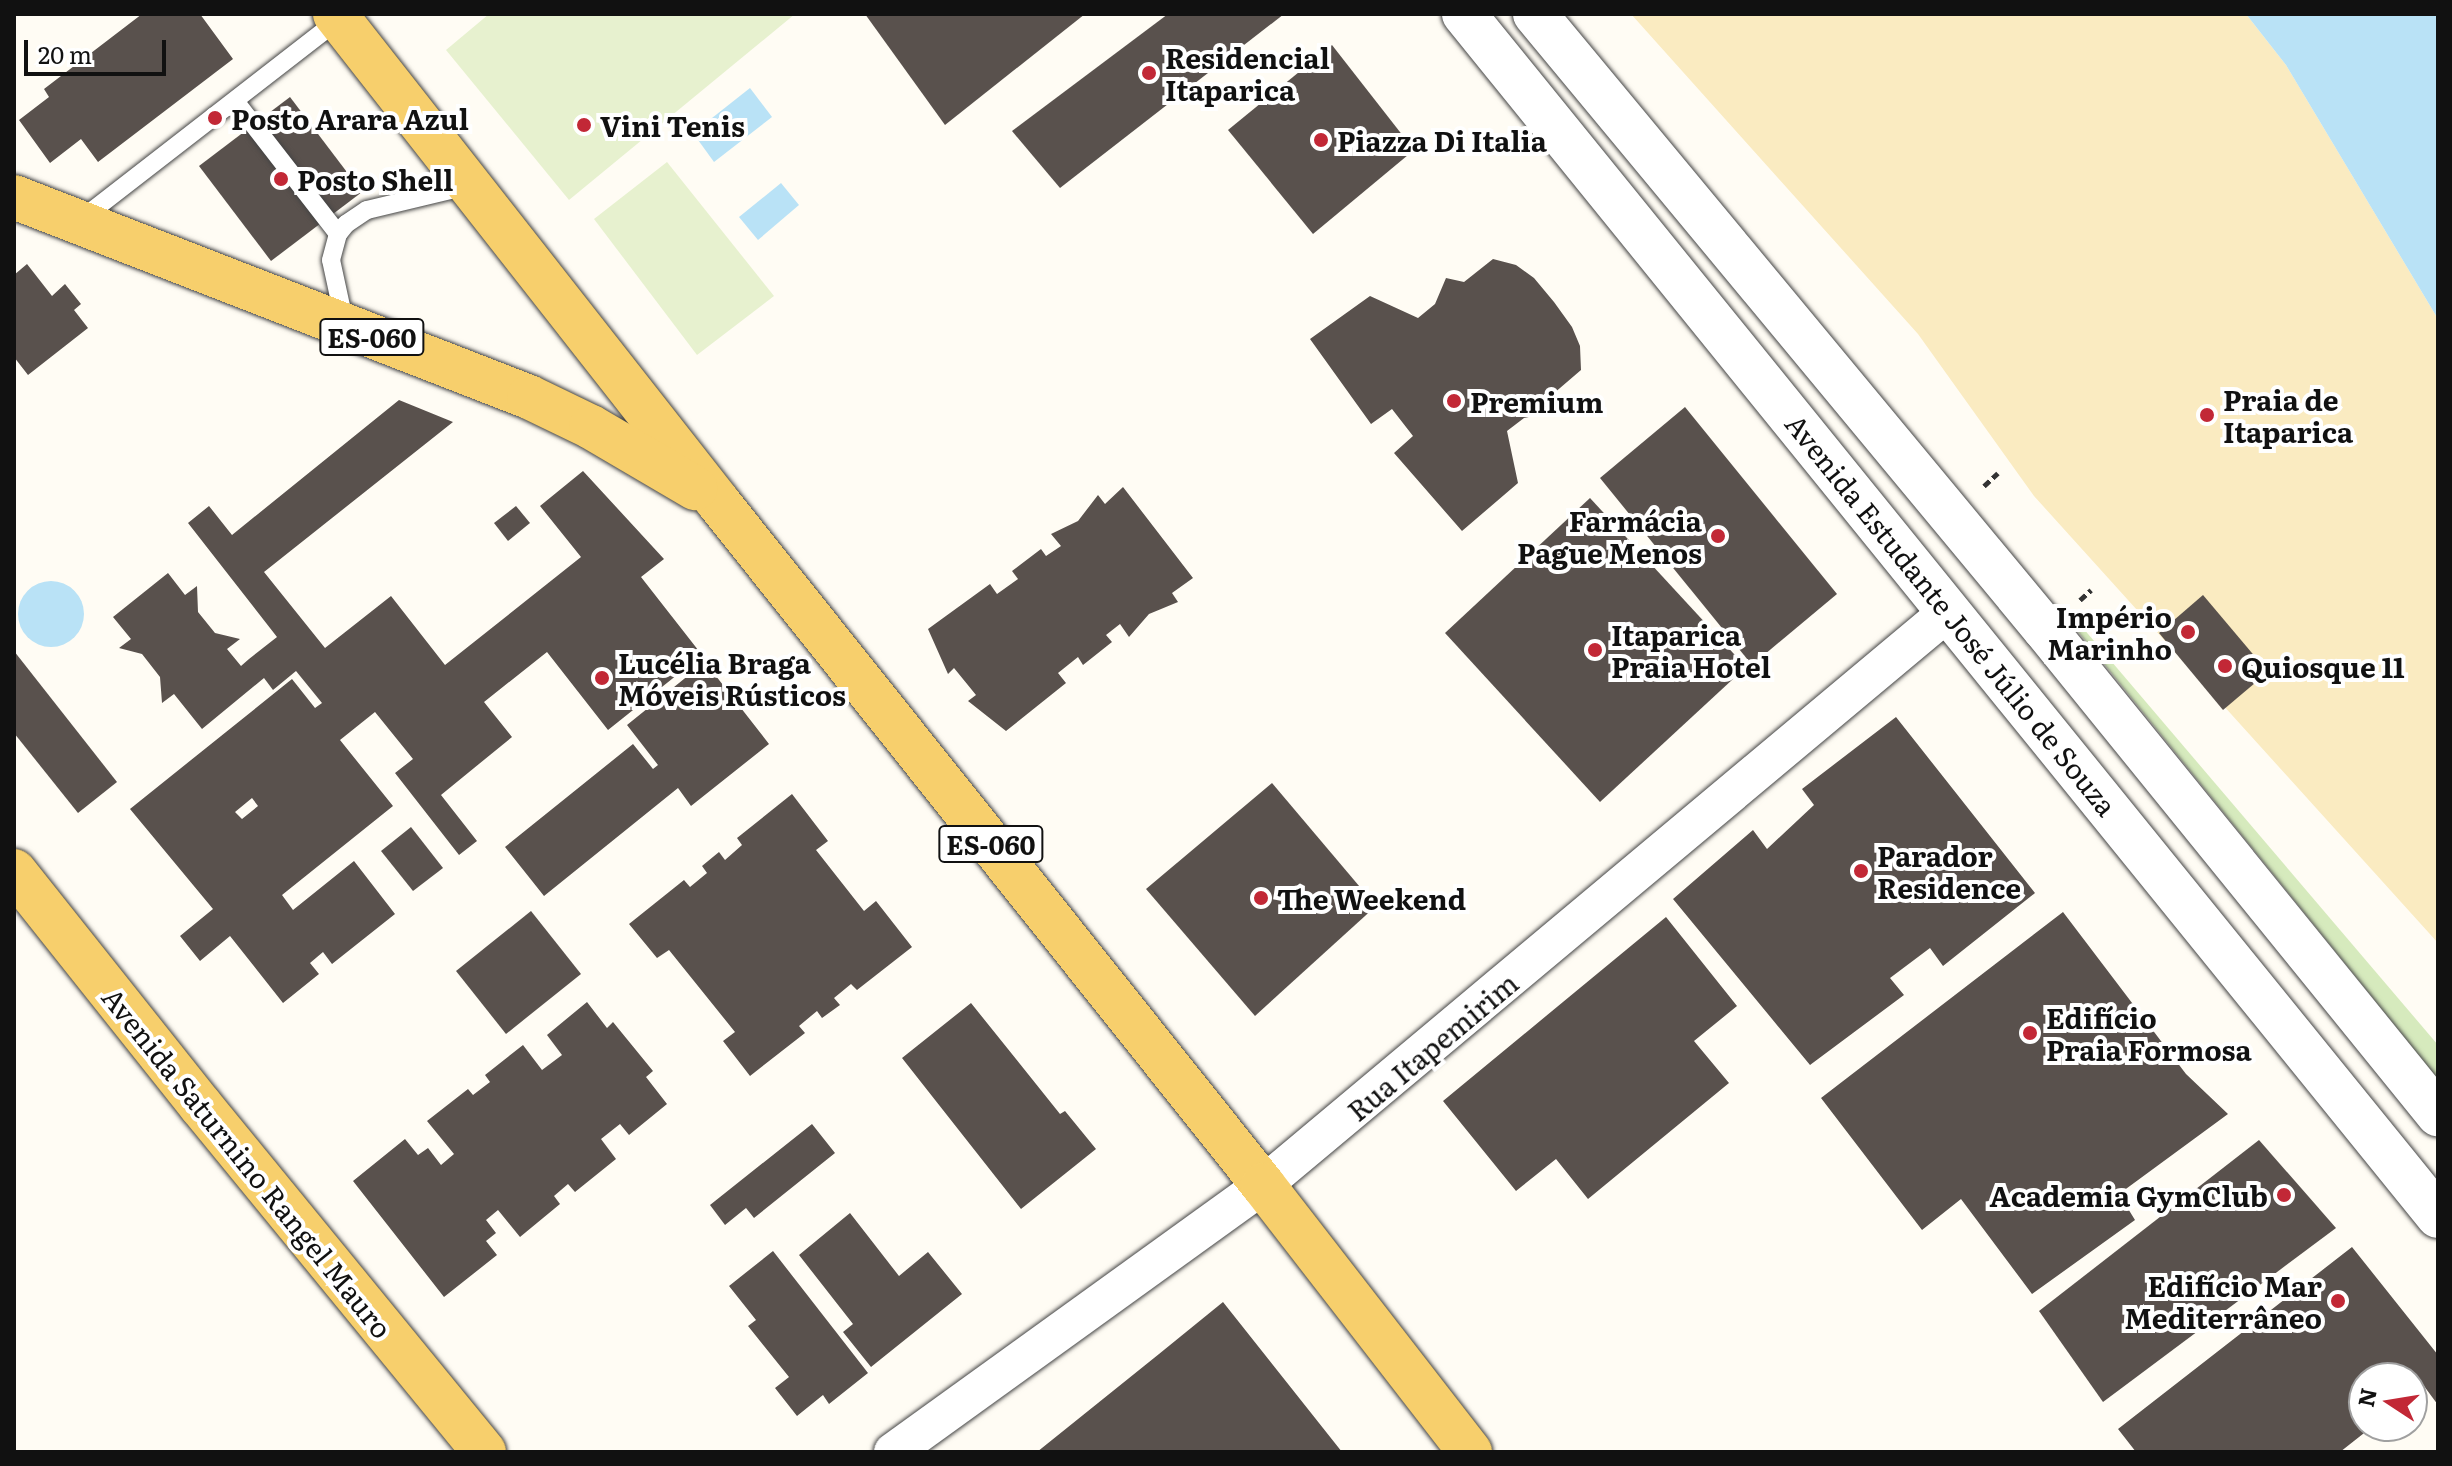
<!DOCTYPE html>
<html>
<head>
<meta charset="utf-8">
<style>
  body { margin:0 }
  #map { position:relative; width:2452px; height:1466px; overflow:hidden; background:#fffcf4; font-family:Literata,serif }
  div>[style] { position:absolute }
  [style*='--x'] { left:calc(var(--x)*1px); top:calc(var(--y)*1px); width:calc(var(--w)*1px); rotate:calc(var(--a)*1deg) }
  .green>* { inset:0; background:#d6eabd }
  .sand>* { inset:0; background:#faebc1 }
  .pitch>* { inset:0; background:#e7f1cf }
  .water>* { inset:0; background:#b9e2f6 }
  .round { border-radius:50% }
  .building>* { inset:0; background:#59514d }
  .path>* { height:5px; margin-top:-2.5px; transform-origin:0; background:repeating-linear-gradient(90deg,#333 0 8px,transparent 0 12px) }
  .roads { filter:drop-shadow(0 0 2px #444) drop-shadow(0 0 2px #444) }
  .service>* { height:18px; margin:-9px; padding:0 9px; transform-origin:9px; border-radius:9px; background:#fff }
  .minor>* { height:38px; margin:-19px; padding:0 19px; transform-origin:19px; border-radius:19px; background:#fff }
  .tertiary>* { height:44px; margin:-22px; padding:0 22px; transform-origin:22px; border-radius:22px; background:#fff }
  .primary>* { height:44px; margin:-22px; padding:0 22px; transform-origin:22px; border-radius:22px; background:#f7cf6c }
  .dots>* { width:22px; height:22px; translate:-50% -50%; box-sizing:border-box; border:4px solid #fff; border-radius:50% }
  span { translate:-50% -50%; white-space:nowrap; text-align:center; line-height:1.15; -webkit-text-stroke:8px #fff; paint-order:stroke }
  .shield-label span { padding:2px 6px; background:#fff; border:2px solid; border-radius:6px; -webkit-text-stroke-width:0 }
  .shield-label { font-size:26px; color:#111; font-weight:700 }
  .poi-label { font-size:28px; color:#111; font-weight:700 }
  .left { translate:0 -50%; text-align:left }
  .right { translate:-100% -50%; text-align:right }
  .street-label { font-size:28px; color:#111 }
  .frame { position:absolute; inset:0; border:16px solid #111; pointer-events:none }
  .north { position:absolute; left:2348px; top:1362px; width:80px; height:80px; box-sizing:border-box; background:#fff; border:2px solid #a0a0a0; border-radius:50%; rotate:282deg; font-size:22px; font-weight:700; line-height:32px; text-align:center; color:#111 }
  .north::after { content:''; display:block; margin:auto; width:28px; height:36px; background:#c22836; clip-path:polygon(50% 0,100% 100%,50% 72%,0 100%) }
  .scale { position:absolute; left:24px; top:40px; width:142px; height:36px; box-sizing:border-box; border:4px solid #111; border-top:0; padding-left:10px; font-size:24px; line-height:28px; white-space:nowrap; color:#111; -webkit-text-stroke:6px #fff; paint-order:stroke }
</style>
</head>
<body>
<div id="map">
  <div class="green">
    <i style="clip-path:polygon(2077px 621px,2438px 1045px,2438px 1079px,2072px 624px)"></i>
  </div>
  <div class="sand">
    <i style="clip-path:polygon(1631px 14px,2246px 14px,2286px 65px,2438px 319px,2438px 943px,2034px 496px,1918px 334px)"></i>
  </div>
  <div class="pitch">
    <i style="clip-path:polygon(489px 14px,795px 14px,569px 200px,446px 50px)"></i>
    <i style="clip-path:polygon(667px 162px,774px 296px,697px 355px,594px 219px)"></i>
  </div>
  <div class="water">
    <i style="clip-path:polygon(2246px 14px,2438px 14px,2438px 319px,2286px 65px)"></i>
    <i style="clip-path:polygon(750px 88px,772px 117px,714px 162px,693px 133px)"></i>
    <i style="clip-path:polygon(781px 183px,799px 205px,758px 240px,739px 217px)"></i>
    <i class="round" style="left:18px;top:581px;width:66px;height:66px"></i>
  </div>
  <div class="building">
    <i style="clip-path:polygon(142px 14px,200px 14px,233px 59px,98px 162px,81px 139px,50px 163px,19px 120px,49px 97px,44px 89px)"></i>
    <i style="clip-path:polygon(865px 14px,1085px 14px,945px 125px)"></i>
    <i style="clip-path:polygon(1168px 14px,1284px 14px,1060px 188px,1012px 131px)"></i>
    <i style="clip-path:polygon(1332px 45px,1414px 150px,1313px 234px,1228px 130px)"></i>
    <i style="clip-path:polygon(290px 97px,362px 192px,271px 261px,199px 166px)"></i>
    <i style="clip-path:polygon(1493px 259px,1516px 265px,1534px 278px,1554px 302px,1572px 327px,1580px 346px,1581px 370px,1553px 394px,1553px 412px,1524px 418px,1507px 431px,1518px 483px,1462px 531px,1394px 453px,1413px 436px,1392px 409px,1371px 424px,1310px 339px,1370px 296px,1418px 318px,1435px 304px,1446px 278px,1464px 282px)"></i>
    <i style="clip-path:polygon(27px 264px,52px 296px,65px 284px,81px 304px,74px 310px,88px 328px,28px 375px,14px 357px,14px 275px)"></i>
    <i style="clip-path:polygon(evenodd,399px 400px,453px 422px,264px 572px,325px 648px,391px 596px,445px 665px,581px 557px,540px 506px,583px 471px,664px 559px,641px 577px,702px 655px,608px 730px,547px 652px,484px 702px,512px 737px,441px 795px,477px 841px,459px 855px,395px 773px,413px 759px,375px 712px,340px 740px,393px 806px,282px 895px,293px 910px,354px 861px,395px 914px,332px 964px,323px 952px,310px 963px,319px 974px,283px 1003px,230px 936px,200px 961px,180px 936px,213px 909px,130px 809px,292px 679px,315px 708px,322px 703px,296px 671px,273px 690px,264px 678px,202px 729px,174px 694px,162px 703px,160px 677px,142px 654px,119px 648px,131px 639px,113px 617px,168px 573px,185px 595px,197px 586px,198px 612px,215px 633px,240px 639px,227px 649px,241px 666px,249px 659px,277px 637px,188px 523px,209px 506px,232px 535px,399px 400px,252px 798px,258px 806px,242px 819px,235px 812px,252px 798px)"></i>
    <i style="clip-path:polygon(1685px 407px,1837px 594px,1752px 665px,1600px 478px)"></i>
    <i style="clip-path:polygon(1123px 487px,1193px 578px,1172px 593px,1178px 602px,1149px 614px,1129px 637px,1120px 624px,1106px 635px,1112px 642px,1083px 665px,1078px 657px,1058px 673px,1066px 683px,1006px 731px,968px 701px,976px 695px,954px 668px,948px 674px,928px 629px,990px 584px,997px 594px,1018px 579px,1012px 571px,1041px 549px,1046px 556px,1061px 546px,1051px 534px,1078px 521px,1098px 495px,1105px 504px)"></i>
    <i style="clip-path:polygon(1590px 498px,1746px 667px,1600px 802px,1445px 633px)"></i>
    <i style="clip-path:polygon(516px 506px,530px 523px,508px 541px,494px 523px)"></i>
    <i style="clip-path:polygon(2203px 595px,2268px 672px,2223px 710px,2159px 633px)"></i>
    <i style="clip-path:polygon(14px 651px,117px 782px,78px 813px,14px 733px)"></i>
    <i style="clip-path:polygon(705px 662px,769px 744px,691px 806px,678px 788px,544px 896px,505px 847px,633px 744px,653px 769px,658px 765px,627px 725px)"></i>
    <i style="clip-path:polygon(1896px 717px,2035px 893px,1943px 966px,1930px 948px,1890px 978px,1904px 995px,1810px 1065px,1673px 899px,1753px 830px,1767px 849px,1814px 805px,1802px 789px)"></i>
    <i style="clip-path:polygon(1272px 783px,1376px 906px,1255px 1016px,1146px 889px)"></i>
    <i style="clip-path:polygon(792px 794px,828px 841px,816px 850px,864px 911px,876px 901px,912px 947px,857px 990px,851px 984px,834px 998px,840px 1005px,822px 1018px,817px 1011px,799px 1026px,805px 1033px,750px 1076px,723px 1041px,735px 1032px,669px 950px,657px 958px,629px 924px,684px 880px,690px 887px,707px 873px,702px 866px,719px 852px,725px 860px,742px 845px,737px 838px)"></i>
    <i style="clip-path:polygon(411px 827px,443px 868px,413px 891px,381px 851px)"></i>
    <i style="clip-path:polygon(531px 911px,581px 974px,506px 1034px,456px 971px)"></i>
    <i style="clip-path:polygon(2063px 912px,2186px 1074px,2228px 1114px,2119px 1194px,2135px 1220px,2032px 1294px,1961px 1199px,1922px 1230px,1821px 1098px)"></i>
    <i style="clip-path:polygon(1666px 917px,1737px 1006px,1694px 1041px,1729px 1083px,1588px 1199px,1556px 1159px,1516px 1191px,1443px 1101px)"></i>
    <i style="clip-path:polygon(587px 1002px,607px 1028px,613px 1022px,653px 1071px,646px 1077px,667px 1104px,629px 1135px,620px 1124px,601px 1139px,616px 1159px,575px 1192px,568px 1184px,554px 1196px,560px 1204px,520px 1237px,498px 1210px,486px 1220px,496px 1233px,486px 1241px,497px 1255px,444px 1297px,353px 1181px,405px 1139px,418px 1155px,428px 1148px,441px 1165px,454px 1154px,427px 1121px,468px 1089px,473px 1095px,490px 1082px,485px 1075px,523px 1045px,542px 1070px,562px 1055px,547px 1035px)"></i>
    <i style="clip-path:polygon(971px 1003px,1060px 1114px,1065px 1111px,1096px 1149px,1021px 1209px,902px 1058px)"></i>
    <i style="clip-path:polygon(812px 1124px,835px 1153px,754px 1218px,746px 1208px,725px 1225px,710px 1205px)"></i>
    <i style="clip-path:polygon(2259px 1140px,2336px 1228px,2103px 1402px,2039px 1311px)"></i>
    <i style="clip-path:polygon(850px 1213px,899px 1276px,928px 1252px,962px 1294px,871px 1367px,843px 1332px,853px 1324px,799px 1255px)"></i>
    <i style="clip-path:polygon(2352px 1247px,2438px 1355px,2438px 1405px,2424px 1386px,2412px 1395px,2412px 1378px,2364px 1378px,2364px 1426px,2373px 1426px,2340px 1452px,2136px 1452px,2118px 1429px)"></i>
    <i style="clip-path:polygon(773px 1251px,868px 1373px,829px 1404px,823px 1395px,797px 1416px,775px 1388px,789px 1377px,748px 1326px,756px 1320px,729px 1286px)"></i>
    <i style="clip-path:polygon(1223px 1302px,1342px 1452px,1037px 1452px,1159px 1354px)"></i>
  </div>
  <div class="path">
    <i style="--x:1984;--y:486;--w:19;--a:-43"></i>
    <i style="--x:2080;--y:600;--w:15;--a:-42"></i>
  </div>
  <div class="roads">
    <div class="service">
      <i style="--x:235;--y:101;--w:168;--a:52.2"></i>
      <i style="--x:79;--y:221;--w:329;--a:-37.8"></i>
      <i style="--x:344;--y:320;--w:61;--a:-102.2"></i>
      <i style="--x:331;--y:260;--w:27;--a:-75"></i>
      <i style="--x:338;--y:234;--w:13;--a:-51"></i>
      <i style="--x:346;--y:224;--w:25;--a:-34"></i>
      <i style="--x:367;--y:210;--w:103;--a:-13.5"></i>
    </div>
    <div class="minor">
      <i style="--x:893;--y:1452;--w:456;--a:-35.8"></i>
      <i style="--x:1263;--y:1185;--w:894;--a:-39.92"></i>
    </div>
    <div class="tertiary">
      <i style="--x:1464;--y:14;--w:1547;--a:50.98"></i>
      <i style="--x:1535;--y:14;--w:798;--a:50.34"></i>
      <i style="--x:2044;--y:628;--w:626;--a:50.97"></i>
    </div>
    <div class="primary">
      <i style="--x:335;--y:14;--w:620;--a:51.87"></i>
      <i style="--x:718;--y:502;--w:874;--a:51.41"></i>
      <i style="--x:1263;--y:1185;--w:338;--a:52.2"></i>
      <i style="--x:14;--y:197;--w:552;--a:21.22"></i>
      <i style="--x:529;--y:397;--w:69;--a:25.8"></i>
      <i style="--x:591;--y:427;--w:121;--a:30.4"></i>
      <i style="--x:14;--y:871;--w:300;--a:51.5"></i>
      <i style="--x:201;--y:1106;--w:447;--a:50.7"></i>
    </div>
  </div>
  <div class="dots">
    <i style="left:1149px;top:73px;background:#c22836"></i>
    <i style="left:215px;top:118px;background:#c22836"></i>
    <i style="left:584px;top:125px;background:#c22836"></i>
    <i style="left:1321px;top:140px;background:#c22836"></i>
    <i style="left:281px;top:179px;background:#c22836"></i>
    <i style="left:1454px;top:401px;background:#c22836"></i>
    <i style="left:2207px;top:415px;background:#c22836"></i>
    <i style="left:1718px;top:536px;background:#c22836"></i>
    <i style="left:2188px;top:632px;background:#c22836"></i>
    <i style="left:1595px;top:650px;background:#c22836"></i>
    <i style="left:2225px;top:666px;background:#c22836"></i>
    <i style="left:602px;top:678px;background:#c22836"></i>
    <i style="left:1861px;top:871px;background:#c22836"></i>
    <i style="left:1261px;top:898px;background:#c22836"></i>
    <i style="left:2030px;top:1033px;background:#c22836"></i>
    <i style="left:2284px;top:1195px;background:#c22836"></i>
    <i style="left:2338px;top:1301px;background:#c22836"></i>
  </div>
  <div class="shield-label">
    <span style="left:372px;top:337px">ES-060</span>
    <span style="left:991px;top:844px">ES-060</span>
  </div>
  <div class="poi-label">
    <span class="left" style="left:1165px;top:73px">Residencial<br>Itaparica</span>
    <span class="left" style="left:231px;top:118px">Posto Arara Azul</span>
    <span class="left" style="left:600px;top:125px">Vini Tenis</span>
    <span class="left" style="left:1337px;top:140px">Piazza Di Italia</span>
    <span class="left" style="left:297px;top:179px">Posto Shell</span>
    <span class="left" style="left:2223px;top:415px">Praia de<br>Itaparica</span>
    <span class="left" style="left:1470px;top:401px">Premium</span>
    <span class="right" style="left:1702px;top:536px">Farmácia<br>Pague Menos</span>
    <span class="right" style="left:2172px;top:632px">Império<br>Marinho</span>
    <span class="left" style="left:1611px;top:650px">Itaparica<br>Praia Hotel</span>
    <span class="left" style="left:618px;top:678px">Lucélia Braga<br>Móveis Rústicos</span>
    <span class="left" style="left:2241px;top:666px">Quiosque 11</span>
    <span class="left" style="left:1877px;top:871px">Parador<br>Residence</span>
    <span class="left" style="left:1277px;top:898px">The Weekend</span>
    <span class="left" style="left:2046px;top:1033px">Edifício<br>Praia Formosa</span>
    <span class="right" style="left:2268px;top:1195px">Academia GymClub</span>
    <span class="right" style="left:2322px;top:1301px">Edifício Mar<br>Mediterrâneo</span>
  </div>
  <div class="street-label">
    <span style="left:1952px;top:614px;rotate:51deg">Avenida Estudante José Júlio de Souza</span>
    <span style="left:1432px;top:1046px;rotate:-40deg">Rua Itapemirim</span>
    <span style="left:248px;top:1162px;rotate:51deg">Avenida Saturnino Rangel Mauro</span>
  </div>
  <div class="frame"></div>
  <div class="north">N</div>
  <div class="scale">20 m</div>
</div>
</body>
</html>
